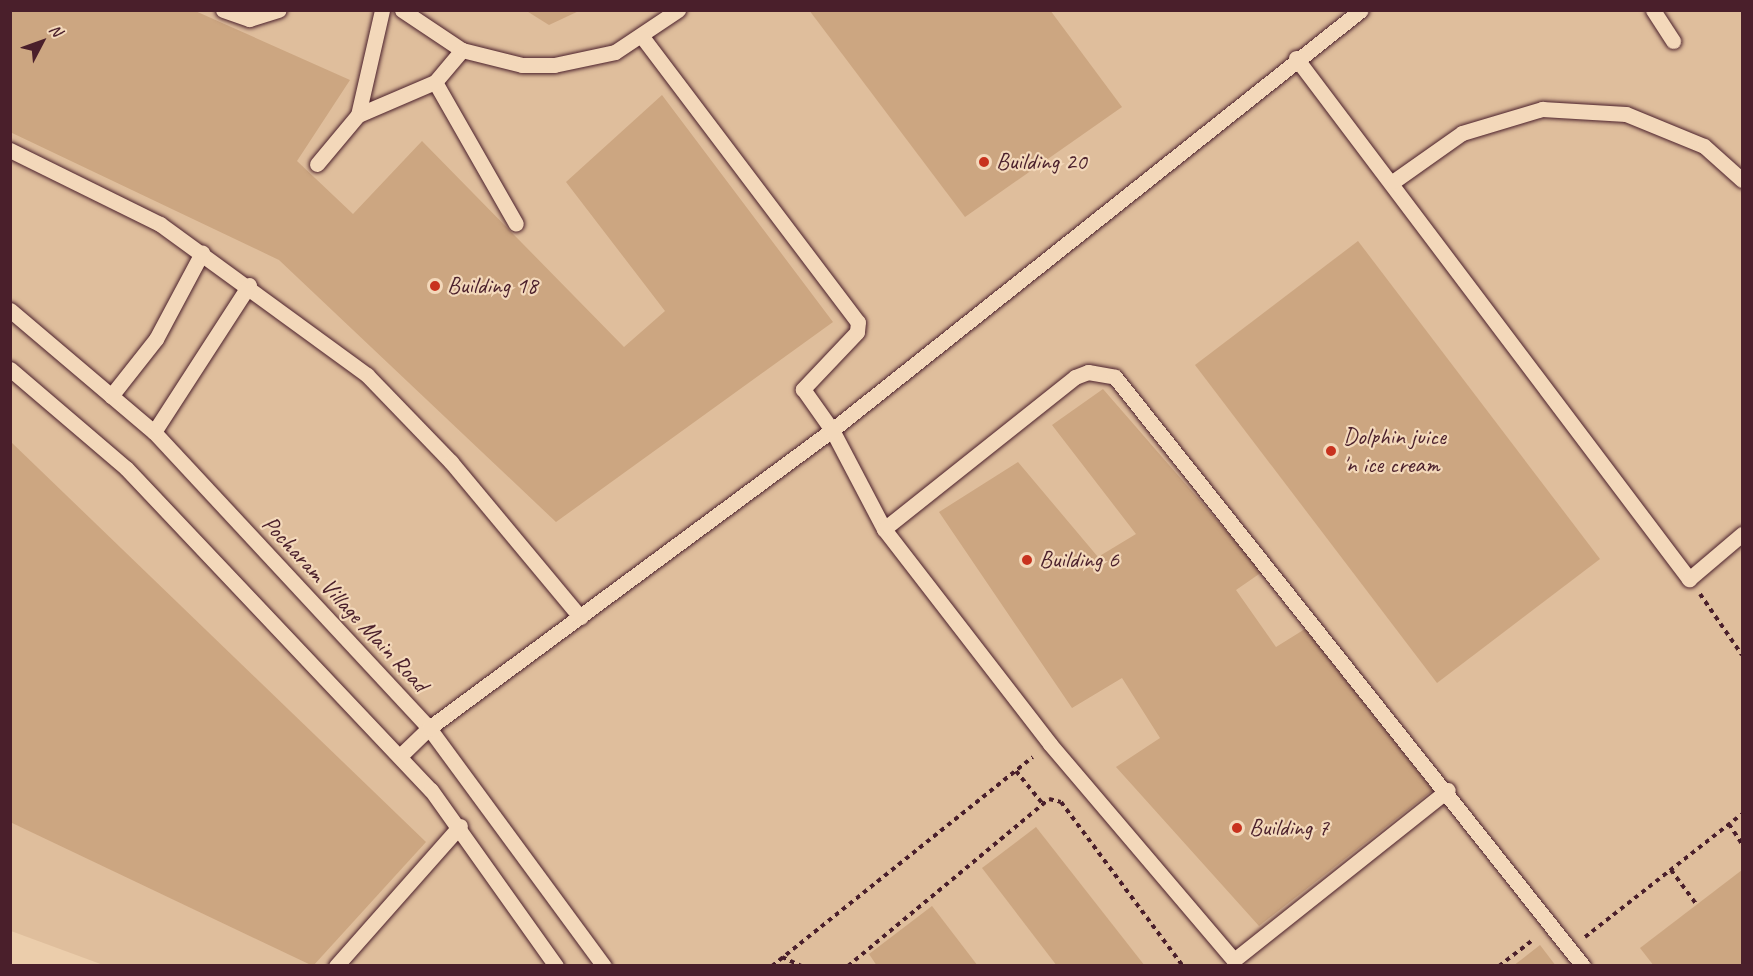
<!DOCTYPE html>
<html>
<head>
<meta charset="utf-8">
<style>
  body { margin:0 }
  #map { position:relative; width:1753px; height:976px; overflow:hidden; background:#ebcdab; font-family:Caveat,sans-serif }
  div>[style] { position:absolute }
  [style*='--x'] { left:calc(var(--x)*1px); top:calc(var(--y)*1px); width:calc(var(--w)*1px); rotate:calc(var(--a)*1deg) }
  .built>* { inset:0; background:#dfbe9c }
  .building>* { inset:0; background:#cca681 }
  .path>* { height:4px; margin-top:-2px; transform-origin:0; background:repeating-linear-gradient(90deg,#4a1f2b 0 4.5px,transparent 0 9px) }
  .roads { filter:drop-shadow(0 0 2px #4a1f2b) drop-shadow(0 0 2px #4a1f2b) }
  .service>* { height:15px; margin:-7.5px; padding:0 7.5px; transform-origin:7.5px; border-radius:7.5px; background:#f3d8ba }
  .dots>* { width:16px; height:16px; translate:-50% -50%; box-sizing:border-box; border:3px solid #f3d8ba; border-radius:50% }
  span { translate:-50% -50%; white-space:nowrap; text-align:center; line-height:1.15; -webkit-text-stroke:4.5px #f3d8ba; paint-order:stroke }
  .poi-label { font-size:24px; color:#4a1f2b }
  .left { translate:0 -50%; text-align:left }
  .street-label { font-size:24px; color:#4a1f2b }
  .frame { position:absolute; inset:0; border:12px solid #4a1f2b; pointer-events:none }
  .north { position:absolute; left:12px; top:12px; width:60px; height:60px; -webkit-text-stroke:4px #f3d8ba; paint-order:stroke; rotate:49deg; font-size:16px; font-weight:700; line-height:24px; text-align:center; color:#4a1f2b }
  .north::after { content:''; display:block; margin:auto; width:21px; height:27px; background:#4a1f2b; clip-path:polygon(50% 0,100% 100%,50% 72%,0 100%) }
</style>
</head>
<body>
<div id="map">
  <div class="built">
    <i style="clip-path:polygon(10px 11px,1742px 11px,1742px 965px,106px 966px,11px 931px)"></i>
  </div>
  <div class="building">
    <i style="clip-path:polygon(10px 10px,193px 10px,350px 80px,297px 161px,353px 214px,422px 141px,624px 347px,665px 311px,566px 182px,662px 95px,833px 322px,556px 522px,279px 260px,10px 132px)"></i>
    <i style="clip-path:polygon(525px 10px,581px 10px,549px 25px)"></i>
    <i style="clip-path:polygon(809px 10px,1050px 10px,1122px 107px,965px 217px)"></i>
    <i style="clip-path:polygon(1358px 241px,1600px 559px,1437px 683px,1195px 365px)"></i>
    <i style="clip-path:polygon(1103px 389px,1262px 572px,1236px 590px,1276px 647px,1305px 629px,1433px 790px,1259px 926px,1116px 767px,1160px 738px,1122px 678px,1072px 708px,939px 512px,1018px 462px,1098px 557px,1136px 534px,1052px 425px)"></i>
    <i style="clip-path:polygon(10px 441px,426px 842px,313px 966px,10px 822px)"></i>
    <i style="clip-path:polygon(1036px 827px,1145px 966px,1057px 966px,982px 868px)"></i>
    <i style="clip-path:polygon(1742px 870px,1742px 966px,1654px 966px,1640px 948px)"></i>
    <i style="clip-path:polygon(932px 906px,978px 966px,877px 966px,869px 954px)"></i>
    <i style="clip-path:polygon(1540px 945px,1556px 966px,1513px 966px)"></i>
  </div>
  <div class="path">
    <i style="--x:1700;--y:594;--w:74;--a:55.5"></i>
    <i style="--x:1016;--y:771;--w:41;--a:50.9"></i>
    <i style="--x:1729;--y:824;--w:24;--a:57"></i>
    <i style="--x:1671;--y:870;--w:44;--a:53.4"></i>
    <i style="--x:1585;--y:937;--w:199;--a:-38.1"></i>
    <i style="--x:782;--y:957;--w:21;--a:25"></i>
    <i style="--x:772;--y:966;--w:334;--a:-38.7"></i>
    <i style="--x:848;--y:966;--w:261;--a:-39.7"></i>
    <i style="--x:1049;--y:799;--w:12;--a:14"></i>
    <i style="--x:1061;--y:802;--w:204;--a:53.4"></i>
    <i style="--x:1499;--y:966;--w:44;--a:-37.6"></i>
  </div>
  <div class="roads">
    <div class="service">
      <i style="--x:223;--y:10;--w:28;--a:19"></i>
      <i style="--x:249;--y:19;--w:31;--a:-17"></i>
      <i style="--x:402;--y:10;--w:72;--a:33.7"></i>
      <i style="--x:462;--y:50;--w:62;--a:14"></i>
      <i style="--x:522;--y:65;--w:32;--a:0"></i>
      <i style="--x:554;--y:65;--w:62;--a:-12"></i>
      <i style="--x:615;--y:52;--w:76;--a:-33.7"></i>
      <i style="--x:1653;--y:10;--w:37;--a:57"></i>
      <i style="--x:643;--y:38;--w:356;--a:52.9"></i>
      <i style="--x:858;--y:322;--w:10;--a:96"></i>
      <i style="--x:857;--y:332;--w:79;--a:133.5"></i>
      <i style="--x:803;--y:389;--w:50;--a:54.7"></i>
      <i style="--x:832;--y:430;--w:112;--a:62.3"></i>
      <i style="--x:884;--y:529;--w:272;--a:52.3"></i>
      <i style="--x:1050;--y:744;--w:284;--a:49.6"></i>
      <i style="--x:1234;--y:960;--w:273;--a:-38.5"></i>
      <i style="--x:1296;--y:58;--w:653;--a:52.97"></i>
      <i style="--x:1689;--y:579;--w:70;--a:-40.3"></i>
      <i style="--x:435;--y:82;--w:163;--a:60.3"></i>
      <i style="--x:358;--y:115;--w:84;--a:-23.2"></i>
      <i style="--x:435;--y:82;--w:42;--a:-49.8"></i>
      <i style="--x:10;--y:150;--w:167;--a:26.3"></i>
      <i style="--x:160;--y:224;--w:256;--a:36.1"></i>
      <i style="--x:367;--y:375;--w:121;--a:46"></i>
      <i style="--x:451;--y:462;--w:202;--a:50.2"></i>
      <i style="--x:317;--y:164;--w:64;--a:-50.1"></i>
      <i style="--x:358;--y:115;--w:108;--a:-77.1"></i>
      <i style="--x:1394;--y:181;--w:83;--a:-35.2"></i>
      <i style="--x:1462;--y:133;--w:84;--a:-16.7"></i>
      <i style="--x:1542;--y:109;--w:84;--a:3.4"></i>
      <i style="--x:1626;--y:114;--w:84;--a:22.3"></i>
      <i style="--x:1704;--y:146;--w:51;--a:41.8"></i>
      <i style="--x:10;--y:310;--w:189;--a:40.3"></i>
      <i style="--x:154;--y:432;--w:404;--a:47.1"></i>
      <i style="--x:429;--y:728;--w:295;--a:53.7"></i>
      <i style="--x:10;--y:369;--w:153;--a:40.5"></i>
      <i style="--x:126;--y:468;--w:444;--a:46.6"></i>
      <i style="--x:431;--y:790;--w:216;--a:54.6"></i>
      <i style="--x:111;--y:396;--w:73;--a:-51.7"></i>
      <i style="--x:156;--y:339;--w:98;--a:-61.9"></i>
      <i style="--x:154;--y:432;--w:175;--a:-57.1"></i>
      <i style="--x:884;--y:529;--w:244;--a:-38.5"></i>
      <i style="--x:1075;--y:377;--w:14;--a:-21"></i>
      <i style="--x:1088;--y:372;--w:27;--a:10"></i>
      <i style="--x:1115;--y:377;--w:752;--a:51.53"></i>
      <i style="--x:400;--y:756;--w:40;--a:-44"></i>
      <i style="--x:429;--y:728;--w:501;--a:-36.48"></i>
      <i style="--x:832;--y:430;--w:675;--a:-38.45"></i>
      <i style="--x:336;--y:966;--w:187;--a:-48.5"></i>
    </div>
  </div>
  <div class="dots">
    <i style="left:984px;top:162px;background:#c8321e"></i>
    <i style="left:435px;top:286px;background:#c8321e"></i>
    <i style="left:1331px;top:451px;background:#c8321e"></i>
    <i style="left:1027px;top:560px;background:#c8321e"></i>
    <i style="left:1237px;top:828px;background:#c8321e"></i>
  </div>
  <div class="poi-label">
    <span class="left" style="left:996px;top:162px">Building 20</span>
    <span class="left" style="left:447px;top:286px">Building 18</span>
    <span class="left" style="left:1343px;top:451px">Dolphin juice<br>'n ice cream</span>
    <span class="left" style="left:1039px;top:560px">Building 6</span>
    <span class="left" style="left:1249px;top:828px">Building 7</span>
  </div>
  <div class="street-label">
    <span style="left:345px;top:604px;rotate:47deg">Pocharam Village Main Road</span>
  </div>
  <div class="frame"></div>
  <div class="north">N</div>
</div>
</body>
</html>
